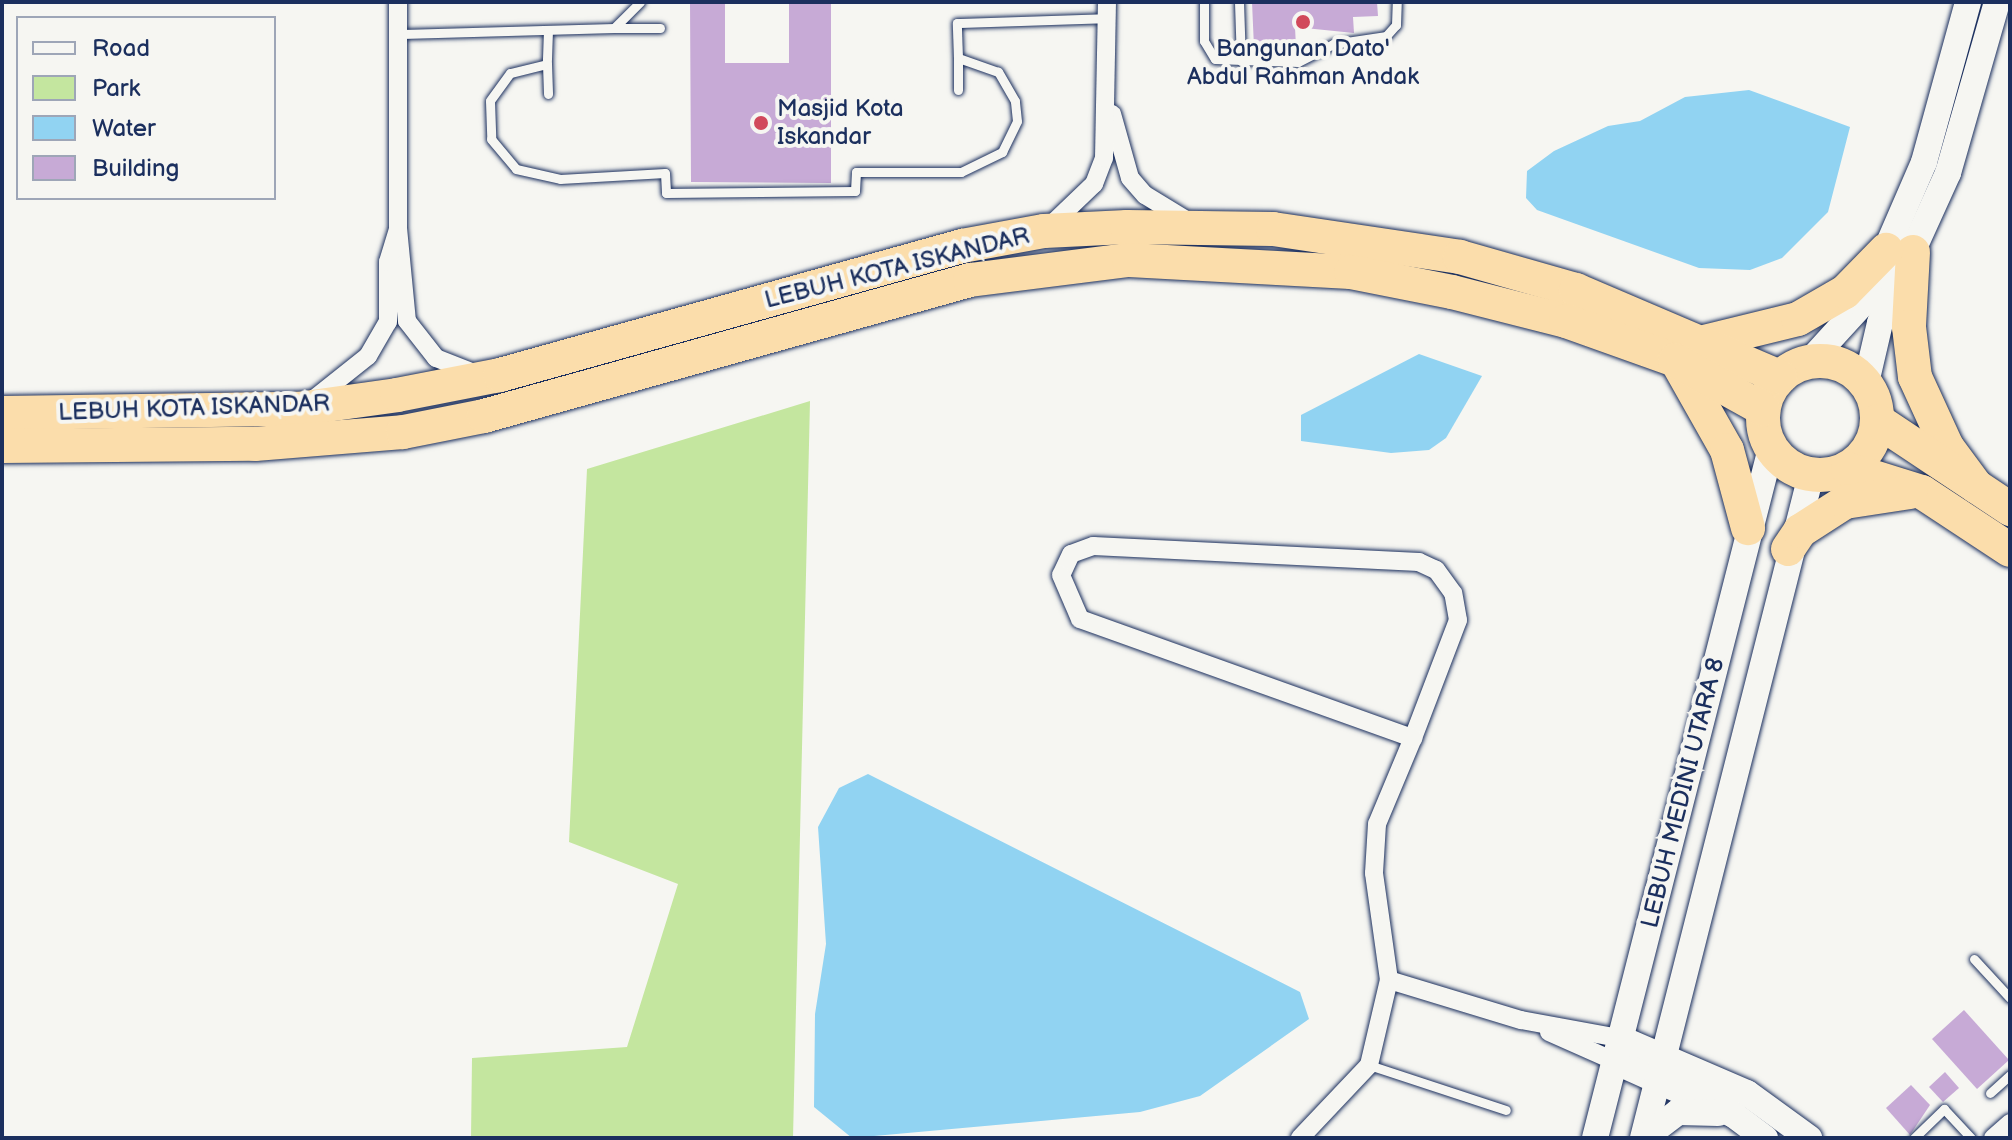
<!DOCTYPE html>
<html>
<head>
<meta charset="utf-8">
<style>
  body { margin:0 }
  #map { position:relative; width:2012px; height:1140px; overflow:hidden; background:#f6f6f2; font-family:"Balsamiq Sans",sans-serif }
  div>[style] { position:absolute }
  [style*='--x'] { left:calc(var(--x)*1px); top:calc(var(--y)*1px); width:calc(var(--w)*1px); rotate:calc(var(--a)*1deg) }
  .green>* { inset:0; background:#c4e69f }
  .water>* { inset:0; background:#91d3f2 }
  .building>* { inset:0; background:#c7aad6 }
  .roads { filter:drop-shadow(0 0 2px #1b2f5e) drop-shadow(0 0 2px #1b2f5e) }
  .lane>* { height:9px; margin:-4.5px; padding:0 4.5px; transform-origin:4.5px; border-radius:4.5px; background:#f6f6f2 }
  .street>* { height:18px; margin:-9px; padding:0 9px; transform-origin:9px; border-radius:9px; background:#f6f6f2 }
  .secondary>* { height:26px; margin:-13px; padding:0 13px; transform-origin:13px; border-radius:13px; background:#f6f6f2 }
  .highway>* { height:34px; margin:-17px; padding:0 17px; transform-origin:17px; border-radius:17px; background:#fbddab }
  .highway>.ring { margin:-17px; padding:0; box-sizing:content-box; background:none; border:34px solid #fbddab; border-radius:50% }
  .dots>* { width:22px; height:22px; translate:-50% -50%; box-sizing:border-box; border:4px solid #f6f6f2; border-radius:50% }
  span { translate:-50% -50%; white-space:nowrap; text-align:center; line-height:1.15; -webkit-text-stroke:8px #f6f6f2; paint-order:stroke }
  .poi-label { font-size:24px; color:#1b2f5e }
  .left { translate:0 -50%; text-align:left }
  .street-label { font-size:24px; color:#1b2f5e }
  .frame { position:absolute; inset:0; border:4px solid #1b2f5e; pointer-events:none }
  .legend { position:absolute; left:16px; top:16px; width:260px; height:184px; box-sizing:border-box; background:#f6f6f2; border:2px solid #9ea6b7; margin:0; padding:10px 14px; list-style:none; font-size:24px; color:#1b2f5e }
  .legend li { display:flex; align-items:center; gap:16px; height:40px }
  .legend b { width:40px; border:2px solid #9ea6b7 }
</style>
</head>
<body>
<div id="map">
  <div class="green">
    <i style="clip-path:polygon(810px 401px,793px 1138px,471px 1138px,472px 1058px,627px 1047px,678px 884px,569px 842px,587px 469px)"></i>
  </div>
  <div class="water">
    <i style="clip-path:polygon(1749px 90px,1850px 127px,1828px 212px,1782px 258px,1750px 270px,1699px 268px,1537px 210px,1526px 198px,1527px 171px,1554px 151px,1608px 126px,1640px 121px,1685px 97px)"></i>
    <i style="clip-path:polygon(1419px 354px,1482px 376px,1446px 438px,1429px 450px,1391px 453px,1301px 441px,1301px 415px)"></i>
    <i style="clip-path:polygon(868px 774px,1300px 992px,1309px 1019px,1200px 1096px,1140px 1112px,852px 1138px,814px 1107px,815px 1014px,826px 944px,818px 827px,839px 788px)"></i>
  </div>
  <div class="building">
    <i style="clip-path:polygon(690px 2px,725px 2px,725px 63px,789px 63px,789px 2px,831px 2px,831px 183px,691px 182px)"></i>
    <i style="clip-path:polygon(1252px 2px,1377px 2px,1378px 16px,1353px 17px,1354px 33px,1295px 27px,1296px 47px,1254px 48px)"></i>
    <i style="clip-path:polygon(1964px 1010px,2009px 1060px,1977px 1089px,1932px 1039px)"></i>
    <i style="clip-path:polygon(1945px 1072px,1959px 1088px,1943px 1102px,1929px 1087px)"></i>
    <i style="clip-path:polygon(1911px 1085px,1930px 1105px,1910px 1135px,1886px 1108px)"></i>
  </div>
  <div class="roads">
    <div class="lane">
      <i style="--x:1204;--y:2;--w:39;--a:90"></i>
      <i style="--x:1204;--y:41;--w:21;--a:59"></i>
      <i style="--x:1215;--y:59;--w:83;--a:2.1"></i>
      <i style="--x:1298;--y:62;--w:39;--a:-27"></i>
      <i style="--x:1333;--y:44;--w:54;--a:-8.6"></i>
      <i style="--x:1386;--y:36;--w:15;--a:-48"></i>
      <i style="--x:1396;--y:25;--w:23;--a:-88"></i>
      <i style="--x:1239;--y:2;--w:59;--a:88.1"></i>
      <i style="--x:614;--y:28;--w:46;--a:0"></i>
      <i style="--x:548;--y:30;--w:34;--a:92"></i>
      <i style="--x:547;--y:64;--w:38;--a:166"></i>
      <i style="--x:510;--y:73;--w:34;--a:126"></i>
      <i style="--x:490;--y:101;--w:38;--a:88"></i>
      <i style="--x:491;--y:139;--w:39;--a:50"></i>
      <i style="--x:516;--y:169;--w:45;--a:12.8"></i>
      <i style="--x:560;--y:179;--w:105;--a:-3.3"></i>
      <i style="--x:665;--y:173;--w:20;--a:87"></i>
      <i style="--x:666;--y:193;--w:189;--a:-0.6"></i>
      <i style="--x:855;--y:191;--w:19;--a:-87"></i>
      <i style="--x:856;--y:172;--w:105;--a:0"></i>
      <i style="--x:961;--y:172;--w:46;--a:-26"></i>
      <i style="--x:1002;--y:152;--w:34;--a:-64"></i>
      <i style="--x:1017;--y:121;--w:20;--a:-96"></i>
      <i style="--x:1015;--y:101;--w:34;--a:-120"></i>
      <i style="--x:998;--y:72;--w:42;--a:-160.7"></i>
      <i style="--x:958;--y:58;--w:35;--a:-92"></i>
      <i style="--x:957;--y:23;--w:150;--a:-1.9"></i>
      <i style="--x:402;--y:34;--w:212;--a:-1.6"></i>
      <i style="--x:614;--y:28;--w:37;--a:-45"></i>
      <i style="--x:958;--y:58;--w:32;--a:90"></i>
      <i style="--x:547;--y:64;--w:30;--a:88"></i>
      <i style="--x:1974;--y:959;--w:53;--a:47.3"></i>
      <i style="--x:1369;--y:1065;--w:144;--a:18.2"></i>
      <i style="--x:1990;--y:1093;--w:27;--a:-42"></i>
      <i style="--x:1914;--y:1138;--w:42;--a:-44"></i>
      <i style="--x:1944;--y:1109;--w:40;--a:47"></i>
    </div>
    <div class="street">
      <i style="--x:398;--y:2;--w:226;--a:90"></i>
      <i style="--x:398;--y:228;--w:93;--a:84.5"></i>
      <i style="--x:407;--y:321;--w:47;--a:51.9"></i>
      <i style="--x:436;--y:358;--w:41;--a:21.5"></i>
      <i style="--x:1112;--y:114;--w:66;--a:74.3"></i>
      <i style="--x:1130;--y:178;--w:23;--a:49"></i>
      <i style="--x:1145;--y:195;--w:48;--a:31.4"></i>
      <i style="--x:1050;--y:226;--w:61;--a:-43.7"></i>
      <i style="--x:1094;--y:184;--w:28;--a:-69"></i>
      <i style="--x:1104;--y:158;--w:156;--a:-88.9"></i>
      <i style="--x:314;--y:399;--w:69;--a:-38.5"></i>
      <i style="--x:368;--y:356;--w:39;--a:-60"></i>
      <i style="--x:388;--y:322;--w:60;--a:-90"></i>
      <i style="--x:388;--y:262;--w:34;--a:-73"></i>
      <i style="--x:1389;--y:980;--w:138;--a:16.9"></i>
      <i style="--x:1521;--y:1020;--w:100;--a:10.4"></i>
      <i style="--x:1549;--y:1032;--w:71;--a:24"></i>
      <i style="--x:1300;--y:1138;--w:100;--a:-46.6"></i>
      <i style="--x:1369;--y:1065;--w:87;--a:-76.8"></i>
      <i style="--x:1389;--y:980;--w:108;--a:-98"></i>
      <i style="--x:1374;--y:873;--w:49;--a:-86.5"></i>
      <i style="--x:1377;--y:824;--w:93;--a:-67.3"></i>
      <i style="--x:1413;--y:738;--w:126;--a:-69.1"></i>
      <i style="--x:1458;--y:620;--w:27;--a:-100"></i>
      <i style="--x:1453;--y:593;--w:29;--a:-126"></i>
      <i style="--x:1436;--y:570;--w:19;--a:-155"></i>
      <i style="--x:1419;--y:562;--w:326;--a:-177.2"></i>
      <i style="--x:1093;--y:546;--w:23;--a:160"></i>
      <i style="--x:1071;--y:554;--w:23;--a:115"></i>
      <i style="--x:1061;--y:575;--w:48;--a:66.6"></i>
      <i style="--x:1080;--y:619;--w:354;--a:19.7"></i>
      <i style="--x:1993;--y:1138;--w:23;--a:-41"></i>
    </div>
    <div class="secondary">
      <i style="--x:1810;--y:361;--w:77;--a:-47.6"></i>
      <i style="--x:1862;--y:304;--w:59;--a:-66"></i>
      <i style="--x:1886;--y:250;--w:96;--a:-66.6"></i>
      <i style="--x:1924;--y:162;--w:166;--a:-74.6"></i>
      <i style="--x:1866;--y:383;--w:62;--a:-76.9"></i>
      <i style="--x:1880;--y:323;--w:165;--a:-65.6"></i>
      <i style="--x:1948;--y:173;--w:178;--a:-74"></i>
      <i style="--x:1619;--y:1038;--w:139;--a:23.3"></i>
      <i style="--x:1747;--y:1093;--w:77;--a:36"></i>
      <i style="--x:1614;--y:1061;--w:132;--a:24.2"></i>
      <i style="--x:1734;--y:1115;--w:39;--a:37"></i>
      <i style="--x:1595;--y:1138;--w:712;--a:-75.69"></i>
      <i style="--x:1643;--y:1138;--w:684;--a:-75.78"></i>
      <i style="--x:1644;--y:1138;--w:43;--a:-37.4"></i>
      <i style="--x:1678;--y:1112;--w:40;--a:1.4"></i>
    </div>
    <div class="highway">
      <i style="--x:1913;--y:252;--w:75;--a:93.1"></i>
      <i style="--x:1909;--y:327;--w:50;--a:83.2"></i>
      <i style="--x:1915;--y:377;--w:77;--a:65.4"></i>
      <i style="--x:1947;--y:447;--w:49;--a:53.4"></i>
      <i style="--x:1700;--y:343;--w:101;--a:-13.8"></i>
      <i style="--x:1798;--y:319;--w:54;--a:-29.9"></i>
      <i style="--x:1845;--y:292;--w:59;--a:-45.7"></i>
      <i style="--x:1676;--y:360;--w:103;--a:60.5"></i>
      <i style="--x:1727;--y:450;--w:81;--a:74.9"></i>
      <i class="ring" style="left:1763px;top:361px;width:80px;height:80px"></i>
      <i style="--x:2;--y:413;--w:296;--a:-0.8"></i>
      <i style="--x:298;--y:409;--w:100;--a:-8"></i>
      <i style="--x:397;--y:395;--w:105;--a:-11"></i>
      <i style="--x:500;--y:375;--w:480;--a:-15.6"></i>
      <i style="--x:962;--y:246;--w:83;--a:-10.4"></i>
      <i style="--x:1044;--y:231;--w:83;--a:-2.8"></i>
      <i style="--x:1127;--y:227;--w:146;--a:0.8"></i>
      <i style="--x:1273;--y:229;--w:189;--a:8.5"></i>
      <i style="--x:1460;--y:257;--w:121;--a:15.9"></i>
      <i style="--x:1576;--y:290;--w:222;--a:23.1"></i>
      <i style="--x:1878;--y:421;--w:159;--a:33.7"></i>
      <i style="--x:2;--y:446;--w:253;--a:-0.5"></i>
      <i style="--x:255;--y:444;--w:148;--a:-4.6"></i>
      <i style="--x:403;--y:432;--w:83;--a:-11.2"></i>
      <i style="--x:484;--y:416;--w:505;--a:-15.63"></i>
      <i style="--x:970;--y:280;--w:160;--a:-7.2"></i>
      <i style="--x:1129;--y:260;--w:222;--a:3.1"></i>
      <i style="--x:1351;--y:272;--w:103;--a:11.2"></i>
      <i style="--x:1452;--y:292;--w:118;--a:14.3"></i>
      <i style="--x:1566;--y:321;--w:116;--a:19.7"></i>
      <i style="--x:1675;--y:360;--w:101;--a:29.1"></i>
      <i style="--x:1848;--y:469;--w:77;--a:17.3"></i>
      <i style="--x:1922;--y:492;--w:105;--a:33.4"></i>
      <i style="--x:1788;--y:549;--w:22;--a:-56"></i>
      <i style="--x:1800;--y:531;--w:54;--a:-32.8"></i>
      <i style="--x:1845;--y:502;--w:66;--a:-8.7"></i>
    </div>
  </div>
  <div class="dots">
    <i style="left:1303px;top:22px;background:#d1495b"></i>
    <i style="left:761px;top:123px;background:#d1495b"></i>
  </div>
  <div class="poi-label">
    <span style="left:1303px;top:63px">Bangunan Dato'<br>Abdul Rahman Andak</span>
    <span class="left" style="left:777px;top:123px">Masjid Kota<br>Iskandar</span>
  </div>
  <div class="street-label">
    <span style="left:897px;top:268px;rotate:-14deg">LEBUH KOTA ISKANDAR</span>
    <span style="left:194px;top:408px;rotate:-2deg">LEBUH KOTA ISKANDAR</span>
    <span style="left:1683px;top:793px;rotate:-76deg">LEBUH MEDINI UTARA 8</span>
  </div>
  <div class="frame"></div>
  <ul class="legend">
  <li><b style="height:10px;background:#f6f6f2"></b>Road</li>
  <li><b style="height:22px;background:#c4e69f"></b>Park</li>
  <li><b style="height:22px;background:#91d3f2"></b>Water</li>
  <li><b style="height:22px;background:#c7aad6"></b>Building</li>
  </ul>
</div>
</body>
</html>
